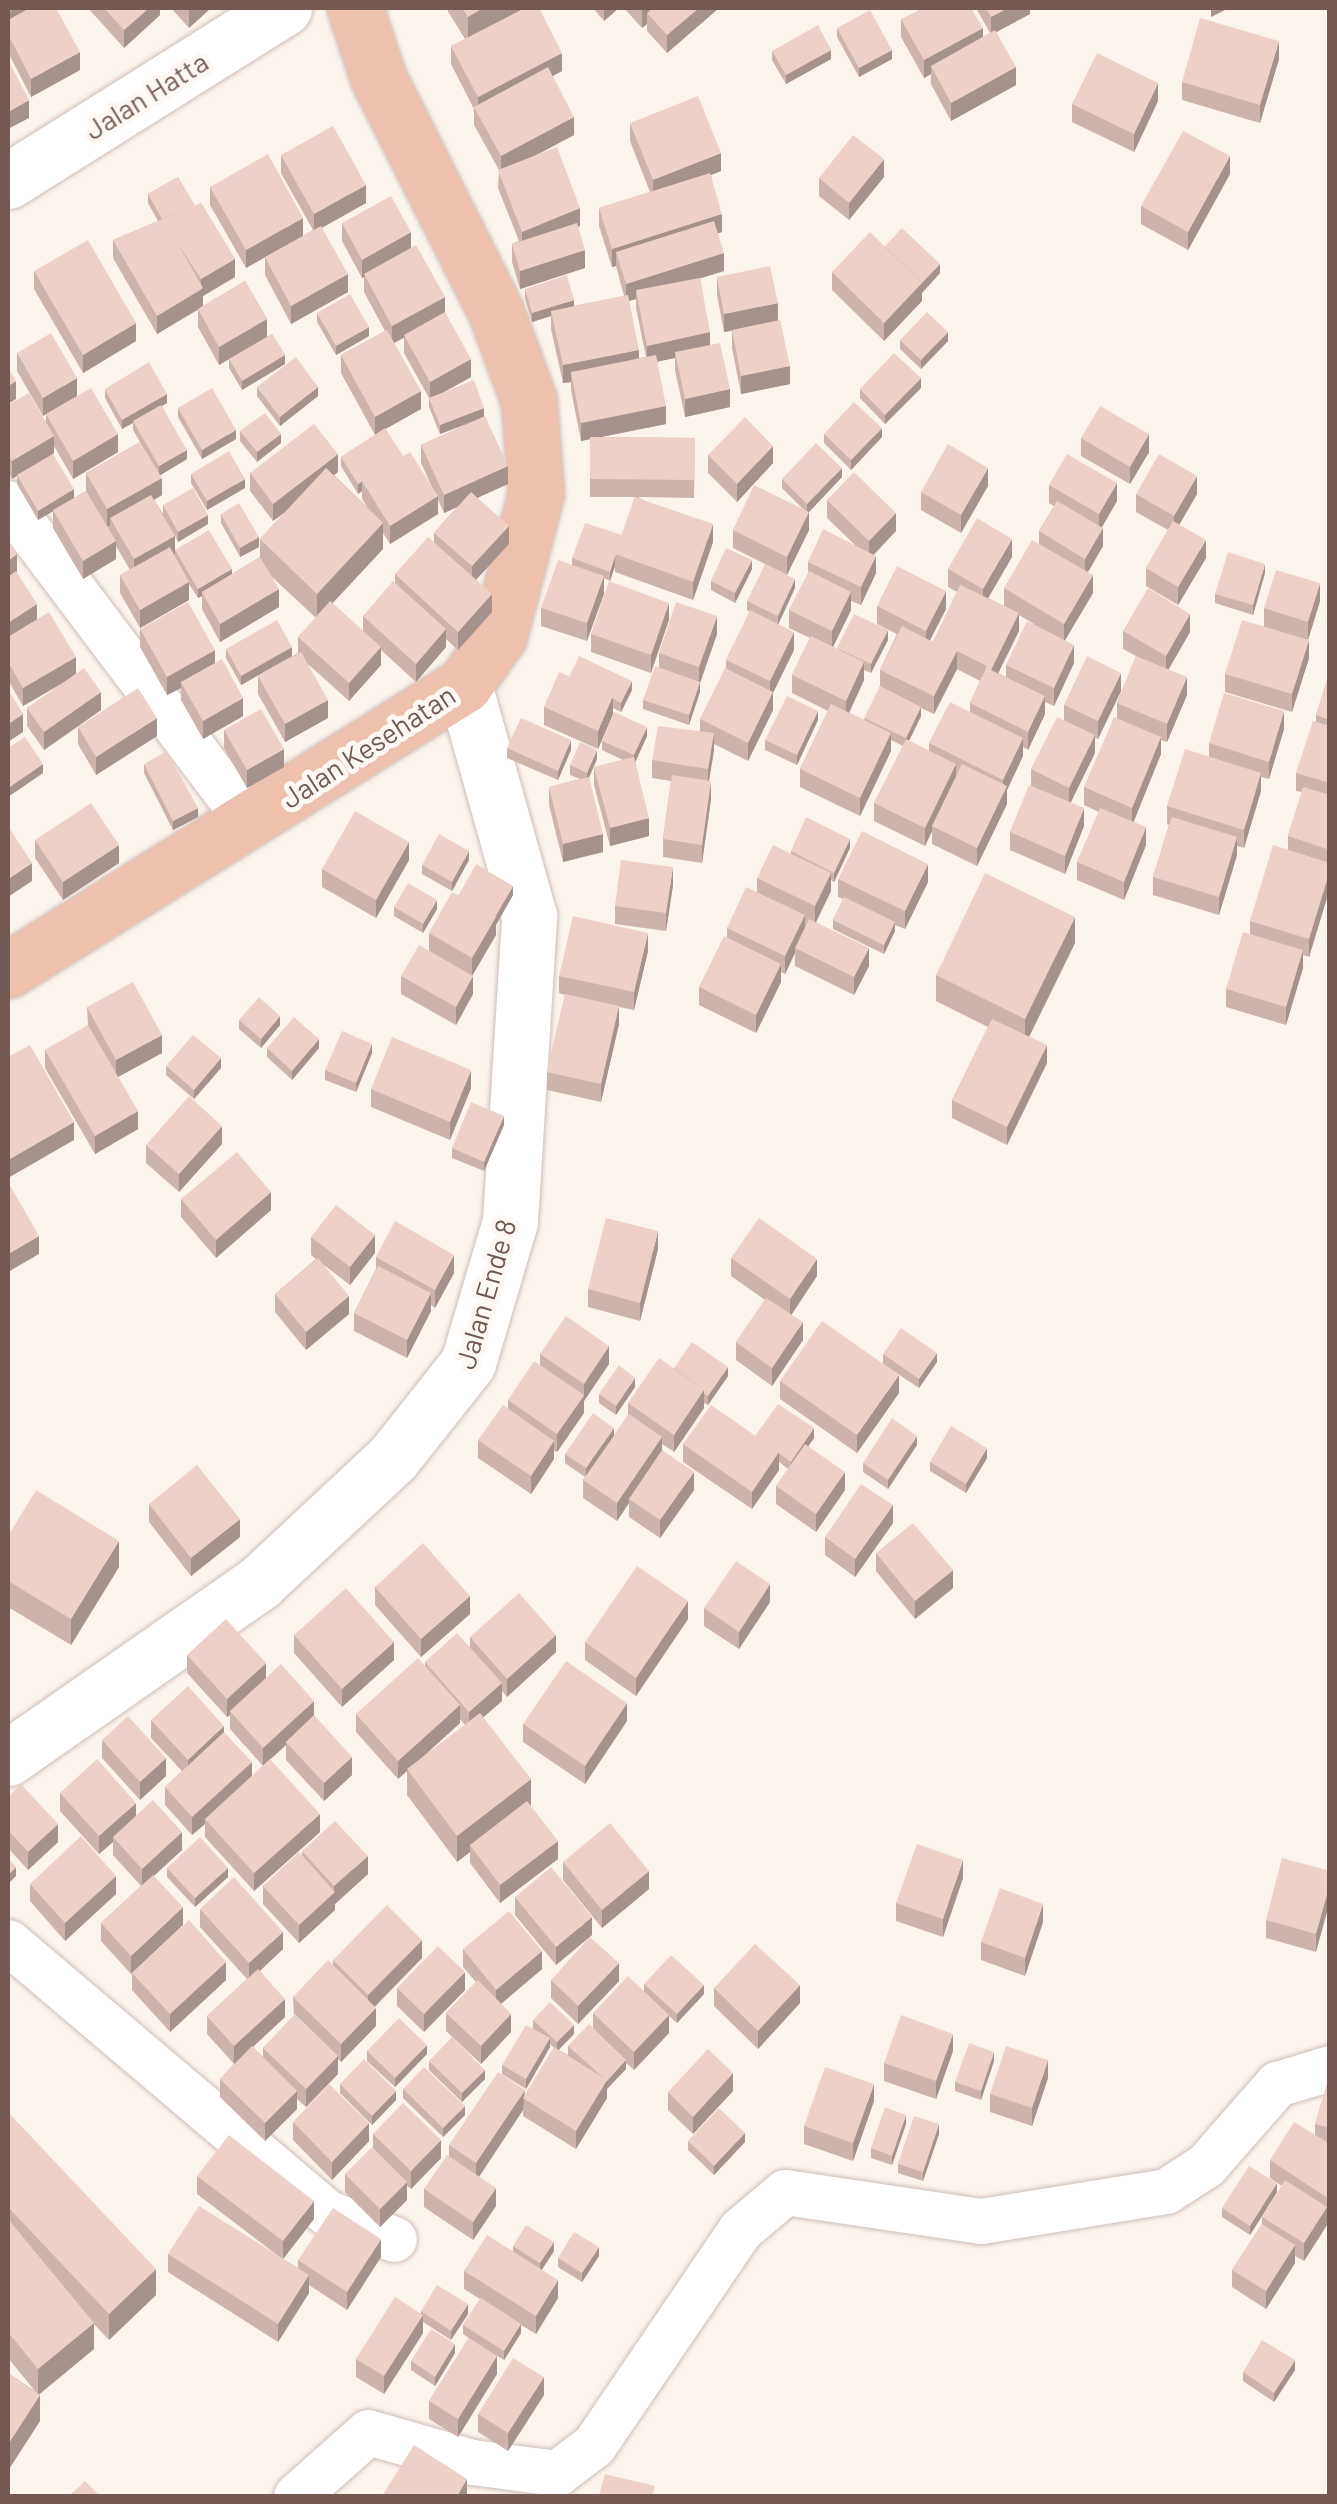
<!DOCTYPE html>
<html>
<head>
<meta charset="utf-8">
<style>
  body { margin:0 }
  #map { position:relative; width:1337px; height:2504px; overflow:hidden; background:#fbf4ed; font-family:Barlow,sans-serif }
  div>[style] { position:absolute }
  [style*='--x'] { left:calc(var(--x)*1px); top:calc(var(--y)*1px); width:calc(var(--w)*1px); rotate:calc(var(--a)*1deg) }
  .roads { filter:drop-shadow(0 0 2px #cebdb6) drop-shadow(0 0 2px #cebdb6) }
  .minor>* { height:45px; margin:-22.5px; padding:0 22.5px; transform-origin:22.5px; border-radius:22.5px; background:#fff }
  .tertiary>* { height:55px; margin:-27.5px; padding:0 27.5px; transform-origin:27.5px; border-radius:27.5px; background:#fff }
  .trunk>* { height:55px; margin:-27.5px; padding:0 27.5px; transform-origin:27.5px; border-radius:27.5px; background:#eec1ae }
  .wall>* { inset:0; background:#ccb4ac }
  .shaded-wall>* { inset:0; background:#a6928c }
  .building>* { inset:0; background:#edd1c8 }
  span { translate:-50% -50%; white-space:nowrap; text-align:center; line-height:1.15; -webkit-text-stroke:10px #fdf8f4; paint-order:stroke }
  .street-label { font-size:28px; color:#745952 }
  .frame { position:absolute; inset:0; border:10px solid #745952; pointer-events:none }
</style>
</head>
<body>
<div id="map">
  <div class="roads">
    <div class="minor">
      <i style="--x:8;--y:503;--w:399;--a:53"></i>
      <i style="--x:8;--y:1942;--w:417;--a:40.3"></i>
      <i style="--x:326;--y:2212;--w:73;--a:21.7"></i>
      <i style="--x:296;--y:2496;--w:96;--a:-41.6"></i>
      <i style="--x:368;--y:2432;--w:108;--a:16.1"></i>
      <i style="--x:472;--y:2462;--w:86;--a:7.4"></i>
      <i style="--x:557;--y:2473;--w:46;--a:-37.1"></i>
      <i style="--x:594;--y:2445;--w:260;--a:-55.8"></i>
      <i style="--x:740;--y:2230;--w:59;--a:-40.2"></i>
      <i style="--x:785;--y:2192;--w:198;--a:8.4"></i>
      <i style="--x:981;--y:2221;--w:187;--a:-9.2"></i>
      <i style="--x:1166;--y:2191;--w:48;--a:-33"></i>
      <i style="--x:1206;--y:2165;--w:108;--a:-48.8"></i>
      <i style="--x:1277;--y:2084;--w:55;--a:-16.8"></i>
    </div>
    <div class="tertiary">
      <i style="--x:8;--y:181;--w:326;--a:-32.1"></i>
      <i style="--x:8;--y:1758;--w:307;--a:-34.9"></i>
      <i style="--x:260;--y:1582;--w:180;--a:-43"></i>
      <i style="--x:392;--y:1459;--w:122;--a:-51.6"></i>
      <i style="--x:468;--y:1363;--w:148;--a:-73.5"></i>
      <i style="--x:510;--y:1221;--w:306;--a:-86.4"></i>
      <i style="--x:529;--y:916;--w:240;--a:-105.7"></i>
    </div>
    <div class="trunk">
      <i style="--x:8;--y:970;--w:538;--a:-32.01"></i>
      <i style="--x:464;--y:685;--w:60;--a:-54.5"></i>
      <i style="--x:499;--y:636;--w:148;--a:-75.5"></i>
      <i style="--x:536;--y:493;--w:92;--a:-94.4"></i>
      <i style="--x:529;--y:401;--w:95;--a:-110.3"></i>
      <i style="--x:496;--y:312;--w:263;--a:-116.7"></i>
      <i style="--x:378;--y:77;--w:73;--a:-108.4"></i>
    </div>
  </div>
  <div class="wall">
    <i style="clip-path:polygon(8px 8px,80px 70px,31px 97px,8px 52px)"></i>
    <i style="clip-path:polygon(88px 8px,160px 8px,160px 15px,124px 48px)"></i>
    <i style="clip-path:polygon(171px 8px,211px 8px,189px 28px)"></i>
    <i style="clip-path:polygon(446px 8px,524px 8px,562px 71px,553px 76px,574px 135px,532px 157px,580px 226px,578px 227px,585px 268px,520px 289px,512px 262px,512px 244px,519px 241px,498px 188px,499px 170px,474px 125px,474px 109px,451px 64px,451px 46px,465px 39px)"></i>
    <i style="clip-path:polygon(593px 8px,619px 8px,604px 21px)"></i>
    <i style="clip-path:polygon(624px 8px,719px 8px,667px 53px,647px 31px,647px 24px,642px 28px)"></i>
    <i style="clip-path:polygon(976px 8px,1030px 8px,1030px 14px,996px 32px,1016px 85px,951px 121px,931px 84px,931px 74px,924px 78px,901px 37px,901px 19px,983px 37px,990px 33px)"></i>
    <i style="clip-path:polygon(837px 28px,892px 59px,859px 77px,837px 37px)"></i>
    <i style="clip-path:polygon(772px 51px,831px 59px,786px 84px,772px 60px)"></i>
    <i style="clip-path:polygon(1279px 59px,1260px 123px,1182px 100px,1182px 82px)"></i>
    <i style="clip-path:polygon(1158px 101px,1134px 152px,1072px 122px,1072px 104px)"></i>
    <i style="clip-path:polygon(evenodd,630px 123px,721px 171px,711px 175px,722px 232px,718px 233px,724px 271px,700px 278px,710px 345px,730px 407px,685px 417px,675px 370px,675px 358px,657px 361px,666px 424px,601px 437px,695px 438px,694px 498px,638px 497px,713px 542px,693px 600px,615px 572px,615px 566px,610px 581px,604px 578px,587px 641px,541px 626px,541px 608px,572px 565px,572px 558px,622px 535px,635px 497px,590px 497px,590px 439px,581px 441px,571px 390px,571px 382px,563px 383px,551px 329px,551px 316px,532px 322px,525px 298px,525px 289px,574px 306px,624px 296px,616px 266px,612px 267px,599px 226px,599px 208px,650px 192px,630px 141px,630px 123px,636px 299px,636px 308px,646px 357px,639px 358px,629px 301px,636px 299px)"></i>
    <i style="clip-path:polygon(281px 155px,366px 203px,322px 228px,348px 292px,291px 324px,265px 275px,265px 257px,246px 268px,210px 205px,210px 187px,303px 236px,313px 230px,281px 173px)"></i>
    <i style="clip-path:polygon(1230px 174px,1188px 250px,1141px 224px,1141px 206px)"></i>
    <i style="clip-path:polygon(178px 177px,195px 206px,201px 203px,235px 259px,235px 277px,203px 296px,203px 306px,245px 281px,267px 319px,267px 337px,272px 334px,285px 355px,285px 364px,242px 390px,229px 368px,229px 359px,244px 350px,219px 365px,198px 327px,198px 310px,157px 334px,113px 258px,113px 240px,158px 221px,148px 203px,148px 194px)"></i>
    <i style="clip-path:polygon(884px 177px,849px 220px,819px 196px,819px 178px)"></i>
    <i style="clip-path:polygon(evenodd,342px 223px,411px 248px,445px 312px,471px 377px,443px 392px,484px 416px,508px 484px,477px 498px,509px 544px,476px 580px,492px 612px,458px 650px,446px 639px,446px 647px,416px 682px,381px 650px,381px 665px,349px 701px,308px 664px,328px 718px,285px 742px,258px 694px,258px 676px,298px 653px,298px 637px,316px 618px,272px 577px,279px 607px,220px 642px,202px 609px,202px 596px,198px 598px,189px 584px,189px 600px,140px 628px,120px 593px,120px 575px,130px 570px,116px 546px,116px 559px,83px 579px,53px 528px,53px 511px,38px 520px,17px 484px,17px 476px,12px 479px,8px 472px,8px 405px,46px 421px,46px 414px,43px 416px,17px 371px,17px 353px,77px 396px,118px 452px,73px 479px,54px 446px,53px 454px,74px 498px,86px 491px,86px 473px,140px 442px,133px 430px,133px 423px,122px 429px,105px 398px,105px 389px,167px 403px,162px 406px,187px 459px,160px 475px,162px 495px,154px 500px,163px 514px,163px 505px,208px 524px,178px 542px,175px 536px,175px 550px,232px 574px,260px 557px,260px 539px,284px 513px,273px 521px,250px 491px,250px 473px,338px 472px,334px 475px,368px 508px,362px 499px,362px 491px,358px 494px,341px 466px,341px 457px,375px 435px,341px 373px,341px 355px,385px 331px,364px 292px,364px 277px,362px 278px,342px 241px,342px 223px,404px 338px,404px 353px,429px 398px,429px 407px,440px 434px,467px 424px,421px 445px,421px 463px,432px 487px,403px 457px,385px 429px,421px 409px,394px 343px,404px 338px,342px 223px,438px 500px,444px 513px,457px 507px,434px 533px,434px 542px,395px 574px,395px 582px,363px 616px,363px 631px,332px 603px,383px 549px,383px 533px,390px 544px,438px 514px,438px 500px)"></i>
    <i style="clip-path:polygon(885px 246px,940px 273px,922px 293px,922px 301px,884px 341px,832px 290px,832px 272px)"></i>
    <i style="clip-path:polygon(34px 271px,136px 341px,83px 373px,34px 289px)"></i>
    <i style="clip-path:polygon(717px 277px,778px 320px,790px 384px,741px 394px,732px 348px,732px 331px,724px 332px,717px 295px)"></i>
    <i style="clip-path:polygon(317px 313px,369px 336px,336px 355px,317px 322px)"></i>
    <i style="clip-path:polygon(900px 340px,948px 341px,921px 369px,900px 349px)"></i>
    <i style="clip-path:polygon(257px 387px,318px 396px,280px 426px,257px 396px)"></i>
    <i style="clip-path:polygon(921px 388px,885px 424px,860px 398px,860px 389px)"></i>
    <i style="clip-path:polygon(178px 408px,236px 439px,202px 459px,178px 417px)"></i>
    <i style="clip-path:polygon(240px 431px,281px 443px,257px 462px,240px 441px)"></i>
    <i style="clip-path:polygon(824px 434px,882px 437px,851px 470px,824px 443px)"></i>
    <i style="clip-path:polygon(1081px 438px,1149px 452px,1130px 484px,1081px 456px)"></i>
    <i style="clip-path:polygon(708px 455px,773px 463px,737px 502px,708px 473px)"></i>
    <i style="clip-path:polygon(191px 474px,245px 488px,207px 510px,191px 483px)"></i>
    <i style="clip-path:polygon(842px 477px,809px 512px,809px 530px,787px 575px,733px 548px,733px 530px,803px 509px,782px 488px,782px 479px)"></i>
    <i style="clip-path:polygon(evenodd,1049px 485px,1117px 501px,1102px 527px,1103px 546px,1088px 572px,1093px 593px,1065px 640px,1074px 663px,1054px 706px,1045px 702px,1045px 714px,1028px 750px,1023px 747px,1023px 756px,1007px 790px,1007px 804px,977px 866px,932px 844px,932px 831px,925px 846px,874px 821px,874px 803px,903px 746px,891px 740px,891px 751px,860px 816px,800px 787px,800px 769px,828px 711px,792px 693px,792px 675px,810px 638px,789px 628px,789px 610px,808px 574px,808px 562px,855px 545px,827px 518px,827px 500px,896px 531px,874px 555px,876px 573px,861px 605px,851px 601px,851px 610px,833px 647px,837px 649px,888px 640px,871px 673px,864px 670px,864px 680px,849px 713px,864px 720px,880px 686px,880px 670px,897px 634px,877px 624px,877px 606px,946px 609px,930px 640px,933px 642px,957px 592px,948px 587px,948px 569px,1012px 557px,988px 598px,1004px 606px,1004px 588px,1039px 544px,1039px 531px,1054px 506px,1049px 503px,1049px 485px,1019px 615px,1034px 624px,1006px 665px,1006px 677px,998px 673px,1019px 631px,1019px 615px,1049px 485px,957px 669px,980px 681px,970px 703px,970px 712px,929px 743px,929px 751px,909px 741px,921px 716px,921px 708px,934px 714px,957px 669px)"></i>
    <i style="clip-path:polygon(988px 486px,961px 533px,921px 510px,921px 492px)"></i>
    <i style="clip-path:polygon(1136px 494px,1197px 494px,1179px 525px,1206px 558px,1178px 605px,1146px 586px,1146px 568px,1168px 530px,1136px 512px)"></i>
    <i style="clip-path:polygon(221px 514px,259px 547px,240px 557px,221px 523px)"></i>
    <i style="clip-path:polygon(8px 540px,17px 572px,37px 620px,101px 710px,44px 750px,27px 726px,27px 708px,65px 682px,23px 706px,8px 680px)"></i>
    <i style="clip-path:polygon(752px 569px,735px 603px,711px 590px,711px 581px)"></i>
    <i style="clip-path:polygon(1265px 573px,1253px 615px,1215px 603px,1215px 594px)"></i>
    <i style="clip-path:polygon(795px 588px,778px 624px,794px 650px,773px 693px,773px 710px,748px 761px,714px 744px,709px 781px,711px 799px,702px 863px,663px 857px,663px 839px,671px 781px,652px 778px,652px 760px,700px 731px,700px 719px,726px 668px,726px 660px,750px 612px,747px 610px,747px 601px)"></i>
    <i style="clip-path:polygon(1320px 601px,1308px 640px,1309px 658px,1292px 712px,1225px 692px,1225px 674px,1264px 626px,1264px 608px)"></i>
    <i style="clip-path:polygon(669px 603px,651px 673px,591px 652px,591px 634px)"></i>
    <i style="clip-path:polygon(140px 629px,215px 663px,243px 716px,203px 739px,181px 700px,181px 688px,167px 695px,140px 647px)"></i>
    <i style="clip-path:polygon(1123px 631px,1190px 632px,1168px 669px,1187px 695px,1167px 742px,1161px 740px,1161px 754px,1133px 822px,1146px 845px,1124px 900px,1077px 880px,1077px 862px,1099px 812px,1084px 805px,1084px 787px,1117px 718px,1117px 703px,1136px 656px,1123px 649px)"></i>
    <i style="clip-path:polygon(717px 634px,700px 683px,700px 692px,689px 725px,643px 709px,643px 700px,659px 668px,659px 653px)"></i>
    <i style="clip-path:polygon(226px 649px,292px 656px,241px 685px,226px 658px)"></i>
    <i style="clip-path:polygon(1330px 671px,1330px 888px,1309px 957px,1303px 955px,1303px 968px,1286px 1025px,1226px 1007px,1226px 989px,1250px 934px,1250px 921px,1288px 850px,1288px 836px,1302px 792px,1296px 791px,1296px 773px,1316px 722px,1316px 715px)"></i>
    <i style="clip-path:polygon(569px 677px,632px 690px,621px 712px,613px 708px,613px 714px,598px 749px,544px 725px,544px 707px)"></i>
    <i style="clip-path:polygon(1121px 691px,1098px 739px,1095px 738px,1095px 753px,1070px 803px,1084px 826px,1065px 874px,1010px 850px,1010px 832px,1031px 786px,1031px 769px,1064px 720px,1064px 705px)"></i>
    <i style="clip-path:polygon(818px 720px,797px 765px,765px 750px,765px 740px)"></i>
    <i style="clip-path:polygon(78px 727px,157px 736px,96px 775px,78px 744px)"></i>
    <i style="clip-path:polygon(1284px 729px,1269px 779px,1261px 777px,1261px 791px,1244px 848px,1237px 846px,1237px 855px,1219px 915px,1153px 895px,1153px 877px,1169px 825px,1167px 824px,1167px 806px,1209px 757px,1209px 743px)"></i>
    <i style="clip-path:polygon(224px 730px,284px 767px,247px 788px,224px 748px)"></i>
    <i style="clip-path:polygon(647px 736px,635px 762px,649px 836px,610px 846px,594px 785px,594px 767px,623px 760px,602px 750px,602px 741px)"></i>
    <i style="clip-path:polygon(507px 748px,571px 750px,558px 780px,507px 758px)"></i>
    <i style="clip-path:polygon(597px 759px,589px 777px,603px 852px,563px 862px,549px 805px,549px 787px,580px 779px,570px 775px,570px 765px)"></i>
    <i style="clip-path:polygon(144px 764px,198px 817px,173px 830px,144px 773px)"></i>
    <i style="clip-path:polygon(35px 840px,119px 863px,63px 900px,35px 858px)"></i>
    <i style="clip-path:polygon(850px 848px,834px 882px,831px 880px,831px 891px,816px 922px,869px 966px,854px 995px,795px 966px,795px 953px,785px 974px,781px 972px,781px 982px,756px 1033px,699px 1005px,699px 987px,727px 937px,727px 928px,757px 892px,757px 878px,791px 854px,791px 851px)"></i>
    <i style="clip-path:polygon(409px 860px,376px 918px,322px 887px,322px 869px)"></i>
    <i style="clip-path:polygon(469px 860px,452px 891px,422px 874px,422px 865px)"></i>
    <i style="clip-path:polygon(838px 879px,928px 882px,905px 929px,895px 925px,895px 931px,884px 954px,833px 929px,833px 920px,843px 899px,838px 897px)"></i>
    <i style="clip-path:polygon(673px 885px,666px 931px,615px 924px,615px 906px)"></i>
    <i style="clip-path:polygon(513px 895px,496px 925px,496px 935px,472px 976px,473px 994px,456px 1025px,401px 994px,401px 976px,429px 951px,429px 933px,458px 896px)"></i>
    <i style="clip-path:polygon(394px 907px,437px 909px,423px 933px,394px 916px)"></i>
    <i style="clip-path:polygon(1075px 943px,1029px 1037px,1047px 1063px,1007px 1145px,952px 1118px,952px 1100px,988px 1027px,936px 1001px,936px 975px)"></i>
    <i style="clip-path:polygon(648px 951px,634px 1010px,619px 1007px,619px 1024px,601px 1102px,547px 1090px,547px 1072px,565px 995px,559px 993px,559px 976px)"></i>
    <i style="clip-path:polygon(87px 1007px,162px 1053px,118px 1077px,138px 1129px,95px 1154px,45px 1068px,45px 1050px,88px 1026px)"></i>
    <i style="clip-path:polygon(239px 1020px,280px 1025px,261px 1048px,239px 1029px)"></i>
    <i style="clip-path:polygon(267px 1048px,319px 1048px,292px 1080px,267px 1057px)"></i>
    <i style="clip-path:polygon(372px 1053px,356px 1092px,325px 1080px,325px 1070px)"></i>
    <i style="clip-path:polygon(166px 1066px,221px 1068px,194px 1099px,166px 1075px)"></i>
    <i style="clip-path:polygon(471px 1088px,450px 1140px,371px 1107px,371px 1089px)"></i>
    <i style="clip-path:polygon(504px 1125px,484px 1171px,452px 1158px,452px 1148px)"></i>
    <i style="clip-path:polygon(222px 1144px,179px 1192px,146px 1163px,146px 1145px)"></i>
    <i style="clip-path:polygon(181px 1199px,271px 1210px,216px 1258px,181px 1217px)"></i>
    <i style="clip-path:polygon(311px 1237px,375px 1253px,350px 1285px,324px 1265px,349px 1314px,306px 1350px,275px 1312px,275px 1294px,316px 1259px,311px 1255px)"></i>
    <i style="clip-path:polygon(658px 1249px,640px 1321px,588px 1307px,588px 1289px)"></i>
    <i style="clip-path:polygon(376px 1257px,454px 1273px,435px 1308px,431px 1305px,431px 1311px,407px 1358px,354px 1331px,354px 1313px,376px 1269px)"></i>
    <i style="clip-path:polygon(731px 1258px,817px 1276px,791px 1314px,803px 1340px,772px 1386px,736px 1360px,736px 1342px,765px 1300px,731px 1276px)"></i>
    <i style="clip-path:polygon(540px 1354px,609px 1364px,584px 1401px,584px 1413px,557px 1452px,554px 1451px,554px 1459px,531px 1494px,478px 1458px,478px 1440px,508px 1409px,508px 1400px,540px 1365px)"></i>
    <i style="clip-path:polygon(883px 1354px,937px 1362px,919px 1388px,883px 1364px)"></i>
    <i style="clip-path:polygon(674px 1368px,728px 1376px,708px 1405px,704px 1403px,704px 1408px,674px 1452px,662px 1444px,662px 1450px,694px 1490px,660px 1538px,629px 1517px,629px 1503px,617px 1521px,583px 1498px,583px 1480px,585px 1477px,565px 1463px,565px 1454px,614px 1436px,628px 1415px,628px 1403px)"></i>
    <i style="clip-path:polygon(780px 1381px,899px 1393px,857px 1453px,780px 1399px)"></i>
    <i style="clip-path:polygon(635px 1387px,616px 1415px,599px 1403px,599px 1394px)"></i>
    <i style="clip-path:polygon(755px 1436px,814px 1438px,808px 1446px,845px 1490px,816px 1532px,776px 1504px,776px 1486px,788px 1469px,779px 1462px,779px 1470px,752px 1509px,683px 1462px,683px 1444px)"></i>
    <i style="clip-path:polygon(917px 1445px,888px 1489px,863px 1472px,863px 1463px)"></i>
    <i style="clip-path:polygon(987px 1458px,966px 1493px,930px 1471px,930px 1462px)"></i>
    <i style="clip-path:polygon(149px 1504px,240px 1537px,191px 1576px,149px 1522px)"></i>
    <i style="clip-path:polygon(893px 1523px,855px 1577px,825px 1555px,825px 1537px)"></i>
    <i style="clip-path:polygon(8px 1536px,119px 1567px,71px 1645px,8px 1607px)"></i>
    <i style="clip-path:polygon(876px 1553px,953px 1588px,915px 1619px,876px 1571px)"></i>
    <i style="clip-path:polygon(375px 1587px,470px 1614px,421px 1657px,375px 1605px)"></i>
    <i style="clip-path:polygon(770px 1602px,739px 1649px,704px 1626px,704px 1608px)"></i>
    <i style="clip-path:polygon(688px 1619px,636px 1696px,585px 1660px,585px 1642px)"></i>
    <i style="clip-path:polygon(294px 1635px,394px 1660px,342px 1707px,294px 1653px)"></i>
    <i style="clip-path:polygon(evenodd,470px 1637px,556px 1652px,507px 1697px,502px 1691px,502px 1701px,483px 1717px,558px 1859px,500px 1903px,470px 1863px,470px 1852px,457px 1862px,407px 1795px,407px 1771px,398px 1779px,356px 1732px,356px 1714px,425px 1666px,425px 1662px,470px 1647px,470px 1637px,460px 1719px,465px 1725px,421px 1759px,460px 1723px,460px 1719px)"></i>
    <i style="clip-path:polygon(187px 1655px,266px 1678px,314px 1715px,352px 1775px,324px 1801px,286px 1760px,286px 1745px,263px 1766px,230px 1729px,230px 1715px,227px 1717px,187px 1673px)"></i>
    <i style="clip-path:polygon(151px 1720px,224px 1732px,252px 1776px,320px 1832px,254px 1891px,205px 1837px,205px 1824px,192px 1835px,165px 1805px,165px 1787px,182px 1771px,151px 1738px)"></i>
    <i style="clip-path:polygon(627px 1721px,585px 1784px,523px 1742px,523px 1724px)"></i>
    <i style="clip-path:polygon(102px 1740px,166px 1776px,140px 1800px,102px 1758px)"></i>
    <i style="clip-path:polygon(60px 1793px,136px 1816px,182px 1850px,154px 1875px,131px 1974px,101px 1941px,101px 1923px,141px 1886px,113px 1855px,113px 1842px,99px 1854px,60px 1811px)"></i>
    <i style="clip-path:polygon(8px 1797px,58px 1842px,28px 1870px,8px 1848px)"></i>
    <i style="clip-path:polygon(302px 1851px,368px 1874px,335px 1904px,335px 1910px,299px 1943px,263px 1904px,263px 1886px,302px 1856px)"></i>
    <i style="clip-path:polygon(563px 1862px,649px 1889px,602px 1928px,563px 1880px)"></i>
    <i style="clip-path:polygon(167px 1868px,228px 1877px,195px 1907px,167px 1877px)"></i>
    <i style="clip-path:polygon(1330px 1871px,1316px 1952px,1266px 1938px,1266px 1920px)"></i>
    <i style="clip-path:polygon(963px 1878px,943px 1937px,896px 1921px,896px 1903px)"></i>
    <i style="clip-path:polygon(30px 1884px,116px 1894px,65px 1941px,30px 1901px)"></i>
    <i style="clip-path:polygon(515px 1897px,592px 1935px,556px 1965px,515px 1915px)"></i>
    <i style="clip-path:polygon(200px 1909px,283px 1949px,260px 1971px,285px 2017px,253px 2047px,263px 2057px,263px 2048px,294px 2016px,293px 1997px,333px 1965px,333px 1960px,422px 1958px,375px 2007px,376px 2026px,341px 2062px,338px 2059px,338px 2074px,306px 2107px,297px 2099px,297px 2109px,265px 2141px,220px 2097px,220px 2079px,234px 2064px,207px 2034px,207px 2016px,247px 1979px,200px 1927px)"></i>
    <i style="clip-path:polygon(1043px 1922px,1025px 1976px,981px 1960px,981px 1942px)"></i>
    <i style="clip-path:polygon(463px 1949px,542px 1969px,501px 2004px,511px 2032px,481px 2064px,446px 2031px,446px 2013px,476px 1982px,463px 1967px)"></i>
    <i style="clip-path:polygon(132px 1973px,226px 1980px,170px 2032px,132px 1990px)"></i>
    <i style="clip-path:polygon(551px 1980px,619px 1981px,578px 2024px,551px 1998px)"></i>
    <i style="clip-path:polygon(644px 1984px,704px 1994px,677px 2023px,669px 2016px,669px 2033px,634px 2070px,626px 2063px,626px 2069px,607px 2089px,607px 2098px,576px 2149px,523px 2116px,523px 2110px,479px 2177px,496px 2206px,473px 2240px,424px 2207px,424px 2189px,449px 2156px,449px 2145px,525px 2096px,554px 2048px,550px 2044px,550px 2047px,526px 2089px,502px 2074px,502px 2065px,533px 2029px,533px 2020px,574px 2034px,559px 2050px,568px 2055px,568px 2046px,593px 2028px,593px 2013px,644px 1991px)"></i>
    <i style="clip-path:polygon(397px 1988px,465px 1990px,424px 2032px,397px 2006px)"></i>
    <i style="clip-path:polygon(714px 1988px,800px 2003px,758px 2049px,714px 2006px)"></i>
    <i style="clip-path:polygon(367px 2051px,427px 2054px,395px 2087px,367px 2061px)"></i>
    <i style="clip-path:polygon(953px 2051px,936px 2099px,884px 2081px,884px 2063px)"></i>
    <i style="clip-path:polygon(429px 2061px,485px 2079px,462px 2102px,429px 2070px)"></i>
    <i style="clip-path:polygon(994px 2061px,981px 2100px,955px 2091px,955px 2082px)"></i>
    <i style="clip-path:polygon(1330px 2074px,1330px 2216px,1327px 2215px,1327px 2225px,1304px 2261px,1295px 2256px,1295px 2263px,1266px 2309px,1232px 2287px,1232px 2270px,1262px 2224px,1262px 2217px,1282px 2186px,1270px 2178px,1270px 2160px,1315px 2135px,1315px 2124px)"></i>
    <i style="clip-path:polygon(1048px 2078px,1032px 2126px,990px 2112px,990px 2094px)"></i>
    <i style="clip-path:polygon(340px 2084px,396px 2100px,372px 2125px,340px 2093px)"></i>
    <i style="clip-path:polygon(403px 2089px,465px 2115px,443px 2137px,403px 2098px)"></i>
    <i style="clip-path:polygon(733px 2091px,693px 2134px,668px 2110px,668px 2092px)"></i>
    <i style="clip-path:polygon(874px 2101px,853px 2161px,804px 2144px,804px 2126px)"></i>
    <i style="clip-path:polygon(8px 2112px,156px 2295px,109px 2340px,94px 2324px,94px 2349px,40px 2394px,40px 2421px,9px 2469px,8px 2373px,35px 2391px,8px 2358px)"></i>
    <i style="clip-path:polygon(293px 2122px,369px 2141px,332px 2180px,293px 2140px)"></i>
    <i style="clip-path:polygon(906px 2124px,892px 2165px,871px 2158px,871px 2148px)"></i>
    <i style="clip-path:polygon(373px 2134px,441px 2158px,411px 2189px,407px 2186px,407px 2200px,380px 2227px,345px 2192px,345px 2174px,373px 2148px)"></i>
    <i style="clip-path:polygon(939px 2134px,923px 2181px,898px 2173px,898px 2164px)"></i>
    <i style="clip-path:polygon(688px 2141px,745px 2142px,714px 2175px,688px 2150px)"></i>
    <i style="clip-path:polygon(197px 2176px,314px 2219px,283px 2259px,298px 2268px,298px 2260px,381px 2257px,347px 2310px,309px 2285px,309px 2293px,278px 2342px,168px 2272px,168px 2254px,277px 2255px,197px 2194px)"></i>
    <i style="clip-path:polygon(1277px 2192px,1250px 2235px,1222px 2217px,1222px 2208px)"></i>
    <i style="clip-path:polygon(513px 2246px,554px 2251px,542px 2270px,558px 2298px,536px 2334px,521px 2325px,521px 2333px,504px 2360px,497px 2356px,497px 2374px,458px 2437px,429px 2419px,429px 2401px,469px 2338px,463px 2334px,463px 2325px,480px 2299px,464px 2289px,464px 2271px,513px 2251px)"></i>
    <i style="clip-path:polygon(599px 2256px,582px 2282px,558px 2267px,558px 2258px)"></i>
    <i style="clip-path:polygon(421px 2311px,468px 2314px,451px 2340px,423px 2322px,423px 2333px,384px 2394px,356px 2377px,356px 2359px,421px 2313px)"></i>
    <i style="clip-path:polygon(455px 2353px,435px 2386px,411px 2370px,411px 2361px)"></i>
    <i style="clip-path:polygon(1295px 2370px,1274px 2402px,1243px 2381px,1243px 2372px)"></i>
    <i style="clip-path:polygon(544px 2395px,508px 2451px,478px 2432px,478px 2414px)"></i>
  </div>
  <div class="shaded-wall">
    <i style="clip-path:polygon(16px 8px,49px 8px,8px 30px,8px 12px)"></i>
    <i style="clip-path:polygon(149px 8px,160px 8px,160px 15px,124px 48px,124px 30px)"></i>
    <i style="clip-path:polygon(192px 8px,211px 8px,189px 28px,189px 10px)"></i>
    <i style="clip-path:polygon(483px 8px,524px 8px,468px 43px,468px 17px)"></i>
    <i style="clip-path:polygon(604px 8px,619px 8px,604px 21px)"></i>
    <i style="clip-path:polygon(645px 8px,666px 8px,647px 13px,647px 24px,642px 28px,642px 10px)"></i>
    <i style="clip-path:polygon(699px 8px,719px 8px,667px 53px,667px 35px)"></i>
    <i style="clip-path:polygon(1008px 8px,1030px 8px,1030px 14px,991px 35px,991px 17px)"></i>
    <i style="clip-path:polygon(1211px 8px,1229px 8px,1211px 17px)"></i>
    <i style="clip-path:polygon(983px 28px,983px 46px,931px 66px,931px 74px,924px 78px,924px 60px)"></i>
    <i style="clip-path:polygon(1279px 41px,1279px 59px,1260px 123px,1260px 105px)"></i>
    <i style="clip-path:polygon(831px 50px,831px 59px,786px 84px,786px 75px)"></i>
    <i style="clip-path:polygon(892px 50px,892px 59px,859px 77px,859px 68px)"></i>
    <i style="clip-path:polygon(80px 52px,80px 70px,31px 97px,31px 79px)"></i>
    <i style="clip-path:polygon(562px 53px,562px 71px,478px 115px,478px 97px)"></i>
    <i style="clip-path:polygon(1016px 67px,1016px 85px,951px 121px,951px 103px)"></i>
    <i style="clip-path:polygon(1158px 83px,1158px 101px,1134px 152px,1134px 134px)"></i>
    <i style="clip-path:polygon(29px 100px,29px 118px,8px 129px,8px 112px)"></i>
    <i style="clip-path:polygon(574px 117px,574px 135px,501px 174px,501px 156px)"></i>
    <i style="clip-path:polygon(721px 153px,721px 171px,653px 198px,653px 180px)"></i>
    <i style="clip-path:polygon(1230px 156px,1230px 174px,1188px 250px,1188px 232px)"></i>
    <i style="clip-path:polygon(884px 159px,884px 177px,849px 220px,849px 203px)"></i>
    <i style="clip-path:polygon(366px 185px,366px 203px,314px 232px,314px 214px)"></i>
    <i style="clip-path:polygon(580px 208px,580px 226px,522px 250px,522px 232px)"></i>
    <i style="clip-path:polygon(722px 214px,722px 232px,620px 264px,616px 252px,616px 266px,612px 267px,612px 249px)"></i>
    <i style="clip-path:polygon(303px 218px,303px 236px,246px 268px,246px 250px)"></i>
    <i style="clip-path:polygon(411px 232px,411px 250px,362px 278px,362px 260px)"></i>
    <i style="clip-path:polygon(585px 250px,585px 268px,520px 289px,520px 271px)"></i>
    <i style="clip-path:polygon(724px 253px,724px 271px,638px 298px,636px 290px,636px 299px,626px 302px,626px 284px)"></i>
    <i style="clip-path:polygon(235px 259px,235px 277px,203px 296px,203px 306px,157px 334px,157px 316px,201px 290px,201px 279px)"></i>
    <i style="clip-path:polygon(940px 264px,940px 273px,922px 293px,922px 301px,884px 341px,884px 323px)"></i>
    <i style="clip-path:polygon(348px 274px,348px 292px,291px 324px,291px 306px)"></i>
    <i style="clip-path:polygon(445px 297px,445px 315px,392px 344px,392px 326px)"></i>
    <i style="clip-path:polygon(574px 300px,574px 309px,551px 311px,551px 316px,532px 322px,532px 313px)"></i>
    <i style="clip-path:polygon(778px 303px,778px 321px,724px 332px,724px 314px)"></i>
    <i style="clip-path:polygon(267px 319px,267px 337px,219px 365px,219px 347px)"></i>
    <i style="clip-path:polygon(136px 323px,136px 341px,83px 373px,83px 355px)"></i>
    <i style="clip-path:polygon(369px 327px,369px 336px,336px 355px,336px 346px)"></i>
    <i style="clip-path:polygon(710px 332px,710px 350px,675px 352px,675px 358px,647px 364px,647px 346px)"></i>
    <i style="clip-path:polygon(948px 332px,948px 341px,921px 369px,921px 360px)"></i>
    <i style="clip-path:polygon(639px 350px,639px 368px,571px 372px,571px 382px,563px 383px,563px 365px)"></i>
    <i style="clip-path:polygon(285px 355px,285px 364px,242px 390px,242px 381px)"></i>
    <i style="clip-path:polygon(471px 359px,471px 377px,430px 400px,430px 382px)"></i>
    <i style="clip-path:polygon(790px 366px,790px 384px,741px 394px,741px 376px)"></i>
    <i style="clip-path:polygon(77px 378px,77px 396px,43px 416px,43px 398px)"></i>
    <i style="clip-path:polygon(921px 378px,921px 388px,885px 424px,885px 415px)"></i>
    <i style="clip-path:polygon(16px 381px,16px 399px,8px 404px,8px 386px)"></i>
    <i style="clip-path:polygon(318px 387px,318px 396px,280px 426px,280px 417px)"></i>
    <i style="clip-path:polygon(730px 389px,730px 407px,685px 417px,685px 399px)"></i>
    <i style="clip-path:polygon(421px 391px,421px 409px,375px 435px,375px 417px)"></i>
    <i style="clip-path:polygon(167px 394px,167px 403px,122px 429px,122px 420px)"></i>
    <i style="clip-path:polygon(666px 406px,666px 424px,581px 441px,581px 423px)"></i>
    <i style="clip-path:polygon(484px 408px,484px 417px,440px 434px,440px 425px)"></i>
    <i style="clip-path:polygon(882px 428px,882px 437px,851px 470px,851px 460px)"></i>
    <i style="clip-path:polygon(236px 430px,236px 439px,202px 459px,202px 450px)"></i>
    <i style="clip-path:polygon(118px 434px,118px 452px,73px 479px,73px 461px)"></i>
    <i style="clip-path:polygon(281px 434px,281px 443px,257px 462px,257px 452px)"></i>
    <i style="clip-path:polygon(1149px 434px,1149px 452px,1130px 484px,1130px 467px)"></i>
    <i style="clip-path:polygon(54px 436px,54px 453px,12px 479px,12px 461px)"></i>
    <i style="clip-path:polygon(773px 446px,773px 463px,737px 502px,737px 484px)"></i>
    <i style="clip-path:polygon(187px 450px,187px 459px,159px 476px,159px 466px)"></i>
    <i style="clip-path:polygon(338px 454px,338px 472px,273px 521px,273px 504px)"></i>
    <i style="clip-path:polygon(508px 466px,508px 484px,444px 513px,444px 495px)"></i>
    <i style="clip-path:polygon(842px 468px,842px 477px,809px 512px,809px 530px,787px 575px,787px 557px,807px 513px,807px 504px)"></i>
    <i style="clip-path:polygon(988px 468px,988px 486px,961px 533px,961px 515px)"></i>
    <i style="clip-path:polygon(1197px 476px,1197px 494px,1174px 534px,1174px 516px)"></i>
    <i style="clip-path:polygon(162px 478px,162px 495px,113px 524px,110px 518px,110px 525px,107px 527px,107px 509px)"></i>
    <i style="clip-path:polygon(245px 479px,245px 488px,207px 510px,207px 501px)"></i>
    <i style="clip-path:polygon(362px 482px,362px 491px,358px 494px,358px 484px)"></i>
    <i style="clip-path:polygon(1117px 483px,1117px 501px,1099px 532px,1099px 514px)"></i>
    <i style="clip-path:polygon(74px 489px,74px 499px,38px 520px,38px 511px)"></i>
    <i style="clip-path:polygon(438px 496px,438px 514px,390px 544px,390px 526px)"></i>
    <i style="clip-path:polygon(896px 513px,896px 531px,869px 559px,869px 541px)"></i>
    <i style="clip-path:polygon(208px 515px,208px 524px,178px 542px,178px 532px)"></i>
    <i style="clip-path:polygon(383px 523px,383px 549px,317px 620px,317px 594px)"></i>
    <i style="clip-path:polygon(713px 524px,713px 542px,693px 600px,693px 582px)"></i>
    <i style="clip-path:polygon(509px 526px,509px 544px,472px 584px,472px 566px)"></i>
    <i style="clip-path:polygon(1103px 528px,1103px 546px,1085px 577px,1085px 559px)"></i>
    <i style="clip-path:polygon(175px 536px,175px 554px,134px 577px,134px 559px)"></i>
    <i style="clip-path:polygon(259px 537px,259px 547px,240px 557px,240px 548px)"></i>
    <i style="clip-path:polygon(1012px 539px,1012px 557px,983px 607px,983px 589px)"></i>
    <i style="clip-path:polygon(1206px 540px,1206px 558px,1178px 605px,1178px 587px)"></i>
    <i style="clip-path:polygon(116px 541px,116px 559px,83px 579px,83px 561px)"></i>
    <i style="clip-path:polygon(17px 554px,17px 572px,8px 579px,8px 561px)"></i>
    <i style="clip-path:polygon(876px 556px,876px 573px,861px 605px,861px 587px)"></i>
    <i style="clip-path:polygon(615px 557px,615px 566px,610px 581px,610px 572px)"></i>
    <i style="clip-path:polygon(752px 560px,752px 569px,735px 603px,735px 593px)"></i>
    <i style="clip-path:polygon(1265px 564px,1265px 573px,1253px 615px,1253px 605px)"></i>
    <i style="clip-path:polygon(232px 569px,232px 578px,202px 592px,202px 596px,198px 598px,198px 589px)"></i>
    <i style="clip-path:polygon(1093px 575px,1093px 593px,1064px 642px,1064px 624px)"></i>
    <i style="clip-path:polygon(604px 576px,604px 594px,587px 641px,587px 623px)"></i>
    <i style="clip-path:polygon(795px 579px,795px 588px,778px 625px,778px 616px)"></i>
    <i style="clip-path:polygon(189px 582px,189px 600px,140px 628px,140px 610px)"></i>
    <i style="clip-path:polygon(1320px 583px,1320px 601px,1308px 640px,1308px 622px)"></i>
    <i style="clip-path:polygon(279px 589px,279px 607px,220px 642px,220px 624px)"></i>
    <i style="clip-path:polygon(946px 591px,946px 609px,926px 648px,926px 631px)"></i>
    <i style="clip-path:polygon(851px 592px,851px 610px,832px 649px,832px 631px)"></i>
    <i style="clip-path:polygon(492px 594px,492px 612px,458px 650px,458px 632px)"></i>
    <i style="clip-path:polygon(669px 603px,669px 620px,651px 673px,651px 655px)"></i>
    <i style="clip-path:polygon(37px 604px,37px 621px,8px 641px,8px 623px)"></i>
    <i style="clip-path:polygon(1019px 613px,1019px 631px,991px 688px,991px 670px)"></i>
    <i style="clip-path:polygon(1190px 614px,1190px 632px,1166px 674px,1166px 656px)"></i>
    <i style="clip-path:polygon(717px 616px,717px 634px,700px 683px,700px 692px,689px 725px,689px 715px,699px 685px,699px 667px)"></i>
    <i style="clip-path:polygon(446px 629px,446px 647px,416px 682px,416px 664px)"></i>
    <i style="clip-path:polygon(888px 630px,888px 640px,871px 673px,871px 664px)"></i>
    <i style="clip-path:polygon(794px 632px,794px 650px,773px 693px,773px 710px,748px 761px,748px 743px,770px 698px,770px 681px)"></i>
    <i style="clip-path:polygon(1309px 640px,1309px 658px,1292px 712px,1292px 694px)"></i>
    <i style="clip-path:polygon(1074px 645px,1074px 663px,1054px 706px,1054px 688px)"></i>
    <i style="clip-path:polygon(292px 647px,292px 656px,241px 685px,241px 676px)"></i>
    <i style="clip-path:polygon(381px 647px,381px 665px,349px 701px,349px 683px)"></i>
    <i style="clip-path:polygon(215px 650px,215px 668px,181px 682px,181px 688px,167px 695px,167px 677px)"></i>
    <i style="clip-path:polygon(957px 651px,957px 669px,934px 714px,934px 696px)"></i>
    <i style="clip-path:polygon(76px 657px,76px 675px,23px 706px,23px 688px)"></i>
    <i style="clip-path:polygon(864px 662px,864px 680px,846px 719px,846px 701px)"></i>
    <i style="clip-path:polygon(1121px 673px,1121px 691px,1098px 739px,1098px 721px)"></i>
    <i style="clip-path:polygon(1187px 677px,1187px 695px,1167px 742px,1167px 724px)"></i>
    <i style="clip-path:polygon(632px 681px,632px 690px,621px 712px,621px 703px)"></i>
    <i style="clip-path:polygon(101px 692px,101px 710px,44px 750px,44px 732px)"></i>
    <i style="clip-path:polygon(613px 696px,613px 714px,598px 749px,598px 731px)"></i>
    <i style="clip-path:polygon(1045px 696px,1045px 714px,1028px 750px,1028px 732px)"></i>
    <i style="clip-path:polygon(243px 698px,243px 716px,203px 739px,203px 721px)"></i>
    <i style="clip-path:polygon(328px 700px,328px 718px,285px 742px,285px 724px)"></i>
    <i style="clip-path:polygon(921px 707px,921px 716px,906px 747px,906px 738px)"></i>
    <i style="clip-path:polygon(818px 711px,818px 720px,797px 765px,797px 755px)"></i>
    <i style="clip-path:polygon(1284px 711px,1284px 729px,1269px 779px,1269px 762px)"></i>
    <i style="clip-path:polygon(23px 714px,23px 732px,8px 742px,8px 724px)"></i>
    <i style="clip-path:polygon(157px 718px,157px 736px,96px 775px,96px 757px)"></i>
    <i style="clip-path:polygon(647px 727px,647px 736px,634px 765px,634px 755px)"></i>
    <i style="clip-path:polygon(714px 733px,714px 751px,708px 787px,708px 769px)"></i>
    <i style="clip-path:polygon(891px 733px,891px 751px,860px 816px,860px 798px)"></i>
    <i style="clip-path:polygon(1095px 735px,1095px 753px,1069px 806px,1069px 788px)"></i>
    <i style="clip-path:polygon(1161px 737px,1161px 754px,1132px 826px,1132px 808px)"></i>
    <i style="clip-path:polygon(1023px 738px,1023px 756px,1007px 790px,1007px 804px,977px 866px,977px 848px,1003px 793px,1003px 780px)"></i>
    <i style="clip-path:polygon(571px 740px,571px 750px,558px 780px,558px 771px)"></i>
    <i style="clip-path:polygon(284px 749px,284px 767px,247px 788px,247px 770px)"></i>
    <i style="clip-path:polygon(597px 750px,597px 759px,587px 782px,587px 773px)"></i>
    <i style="clip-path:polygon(43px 764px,43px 773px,8px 797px,8px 788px)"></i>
    <i style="clip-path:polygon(956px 764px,956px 782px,932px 826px,932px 831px,925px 846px,925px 828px)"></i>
    <i style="clip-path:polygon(1261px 773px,1261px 791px,1244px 848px,1244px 830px)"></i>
    <i style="clip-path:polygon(711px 781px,711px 799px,702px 863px,702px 845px)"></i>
    <i style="clip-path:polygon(198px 808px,198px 817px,173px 830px,173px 821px)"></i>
    <i style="clip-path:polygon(1084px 808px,1084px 826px,1065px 874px,1065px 856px)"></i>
    <i style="clip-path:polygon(649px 818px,649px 836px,610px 846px,610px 828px)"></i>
    <i style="clip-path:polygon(1146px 827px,1146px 845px,1124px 900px,1124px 882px)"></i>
    <i style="clip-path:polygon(603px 834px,603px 852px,563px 862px,563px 844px)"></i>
    <i style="clip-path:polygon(1237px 837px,1237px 855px,1219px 915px,1219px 897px)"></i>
    <i style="clip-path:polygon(850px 839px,850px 848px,834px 882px,834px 873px)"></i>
    <i style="clip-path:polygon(409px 842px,409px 860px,376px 918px,376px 900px)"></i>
    <i style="clip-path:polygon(119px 845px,119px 863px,63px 900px,63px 882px)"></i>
    <i style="clip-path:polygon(469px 851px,469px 860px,452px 891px,452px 882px)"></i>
    <i style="clip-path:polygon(32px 863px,32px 881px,8px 897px,8px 879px)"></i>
    <i style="clip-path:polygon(928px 864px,928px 882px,905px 929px,905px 911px)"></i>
    <i style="clip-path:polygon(673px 867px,673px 885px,666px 931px,666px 913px)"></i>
    <i style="clip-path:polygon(1330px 870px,1330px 888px,1309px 957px,1309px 939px)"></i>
    <i style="clip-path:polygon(831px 873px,831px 891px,815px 924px,815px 906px)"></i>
    <i style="clip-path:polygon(513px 886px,513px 895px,496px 925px,496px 935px,472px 976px,472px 958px)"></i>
    <i style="clip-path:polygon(437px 900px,437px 909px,423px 933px,423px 924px)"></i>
    <i style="clip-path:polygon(805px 915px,805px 933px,795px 948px,795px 953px,785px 974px,785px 956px)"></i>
    <i style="clip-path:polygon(1075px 917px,1075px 943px,1025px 1045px,1025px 1019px)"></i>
    <i style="clip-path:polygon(895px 922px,895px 931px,884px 954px,884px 945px)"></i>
    <i style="clip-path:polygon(648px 933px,648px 951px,634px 1010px,634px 992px)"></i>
    <i style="clip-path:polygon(869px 948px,869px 966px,854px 995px,854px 977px)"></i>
    <i style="clip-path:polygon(1303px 950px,1303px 968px,1286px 1025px,1286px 1007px)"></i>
    <i style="clip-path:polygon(781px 964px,781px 982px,756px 1033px,756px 1015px)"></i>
    <i style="clip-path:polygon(473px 976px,473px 994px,456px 1025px,456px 1007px)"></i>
    <i style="clip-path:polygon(619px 1006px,619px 1024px,601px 1102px,601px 1084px)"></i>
    <i style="clip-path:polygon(280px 1016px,280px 1025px,261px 1048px,261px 1039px)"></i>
    <i style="clip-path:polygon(162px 1035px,162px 1053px,116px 1078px,116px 1060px)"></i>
    <i style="clip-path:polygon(319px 1039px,319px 1048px,292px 1080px,292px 1071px)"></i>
    <i style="clip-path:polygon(372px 1044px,372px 1053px,356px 1092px,356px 1083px)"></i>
    <i style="clip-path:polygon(1047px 1045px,1047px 1063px,1007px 1145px,1007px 1127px)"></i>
    <i style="clip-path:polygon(221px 1058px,221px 1068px,194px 1099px,194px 1090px)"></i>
    <i style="clip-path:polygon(471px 1070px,471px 1088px,450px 1140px,450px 1122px)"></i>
    <i style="clip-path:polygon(138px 1111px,138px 1129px,95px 1154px,95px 1136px)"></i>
    <i style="clip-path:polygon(504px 1116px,504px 1125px,484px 1171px,484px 1162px)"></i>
    <i style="clip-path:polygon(74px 1122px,74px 1140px,8px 1178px,8px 1160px)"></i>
    <i style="clip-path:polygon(222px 1126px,222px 1144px,179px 1192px,179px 1174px)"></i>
    <i style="clip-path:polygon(271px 1192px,271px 1210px,216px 1258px,216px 1240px)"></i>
    <i style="clip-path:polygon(658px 1231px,658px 1249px,640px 1321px,640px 1303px)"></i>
    <i style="clip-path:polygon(375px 1235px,375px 1253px,350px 1285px,350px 1267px)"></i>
    <i style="clip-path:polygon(39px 1236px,39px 1254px,8px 1272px,8px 1254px)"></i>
    <i style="clip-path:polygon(454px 1255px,454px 1273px,435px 1308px,435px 1290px)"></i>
    <i style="clip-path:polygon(817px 1259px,817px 1276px,790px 1317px,790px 1299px)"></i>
    <i style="clip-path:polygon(431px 1293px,431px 1311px,407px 1358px,407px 1340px)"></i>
    <i style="clip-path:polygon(349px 1296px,349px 1314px,306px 1350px,306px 1332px)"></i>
    <i style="clip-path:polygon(803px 1322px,803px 1340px,772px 1386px,772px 1368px)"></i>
    <i style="clip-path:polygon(609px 1346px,609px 1364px,584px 1401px,584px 1413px,557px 1452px,557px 1434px,584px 1396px,584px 1384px)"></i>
    <i style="clip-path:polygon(937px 1353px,937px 1362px,919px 1388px,919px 1379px)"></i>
    <i style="clip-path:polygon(728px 1367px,728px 1376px,708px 1405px,708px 1396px)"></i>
    <i style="clip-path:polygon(899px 1375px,899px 1393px,857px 1453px,857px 1435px)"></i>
    <i style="clip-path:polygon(635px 1378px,635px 1387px,616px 1415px,616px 1406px)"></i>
    <i style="clip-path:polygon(704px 1390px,704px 1408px,674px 1452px,674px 1435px)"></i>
    <i style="clip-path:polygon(614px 1428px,614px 1437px,586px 1477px,586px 1468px)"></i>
    <i style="clip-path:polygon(814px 1428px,814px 1438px,791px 1471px,791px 1462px)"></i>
    <i style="clip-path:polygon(917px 1436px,917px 1445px,888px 1489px,888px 1480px)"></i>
    <i style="clip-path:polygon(662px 1437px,662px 1455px,629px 1499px,629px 1503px,617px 1521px,617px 1503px)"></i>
    <i style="clip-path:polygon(554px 1441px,554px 1459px,531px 1494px,531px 1476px)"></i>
    <i style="clip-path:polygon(987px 1448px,987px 1458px,966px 1493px,966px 1484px)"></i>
    <i style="clip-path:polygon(779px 1452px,779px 1470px,752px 1509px,752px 1492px)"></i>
    <i style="clip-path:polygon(694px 1472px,694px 1490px,660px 1538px,660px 1520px)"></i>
    <i style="clip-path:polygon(845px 1472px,845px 1490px,816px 1532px,816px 1514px)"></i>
    <i style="clip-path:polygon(893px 1505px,893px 1523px,855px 1577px,855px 1559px)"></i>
    <i style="clip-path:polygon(240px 1519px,240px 1537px,191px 1576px,191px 1558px)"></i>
    <i style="clip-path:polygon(119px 1541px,119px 1567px,71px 1645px,71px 1619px)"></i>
    <i style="clip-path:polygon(953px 1570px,953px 1588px,915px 1619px,915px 1601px)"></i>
    <i style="clip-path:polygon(770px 1584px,770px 1602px,739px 1649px,739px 1632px)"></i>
    <i style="clip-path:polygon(470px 1596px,470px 1614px,421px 1657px,421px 1639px)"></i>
    <i style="clip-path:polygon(688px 1601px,688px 1619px,636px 1696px,636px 1678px)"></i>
    <i style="clip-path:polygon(556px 1635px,556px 1652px,507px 1697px,507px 1679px)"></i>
    <i style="clip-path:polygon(394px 1642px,394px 1660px,342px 1707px,342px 1689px)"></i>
    <i style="clip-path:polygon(266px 1663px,266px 1681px,230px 1711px,230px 1715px,227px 1717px,227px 1699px)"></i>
    <i style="clip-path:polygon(502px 1683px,502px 1701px,469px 1730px,469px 1712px)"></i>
    <i style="clip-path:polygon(314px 1701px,314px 1719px,286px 1742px,286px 1745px,263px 1766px,263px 1748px)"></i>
    <i style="clip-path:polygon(627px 1703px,627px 1721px,585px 1784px,585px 1766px)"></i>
    <i style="clip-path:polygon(460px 1705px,460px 1723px,398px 1779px,398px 1761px)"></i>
    <i style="clip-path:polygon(224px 1726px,224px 1744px,188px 1778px,188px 1760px)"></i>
    <i style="clip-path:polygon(352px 1757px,352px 1775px,324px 1801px,324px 1783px)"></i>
    <i style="clip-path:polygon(166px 1758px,166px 1776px,140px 1800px,140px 1782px)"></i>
    <i style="clip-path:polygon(252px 1762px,252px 1780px,205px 1819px,205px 1824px,192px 1835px,192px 1817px)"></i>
    <i style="clip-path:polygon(531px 1779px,531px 1805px,470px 1845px,470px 1852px,457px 1862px,457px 1836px)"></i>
    <i style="clip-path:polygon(136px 1803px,136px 1821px,113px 1837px,113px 1842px,99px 1854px,99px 1836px)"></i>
    <i style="clip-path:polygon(320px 1814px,320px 1832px,254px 1891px,254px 1873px)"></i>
    <i style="clip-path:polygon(58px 1824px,58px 1842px,28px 1870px,28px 1852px)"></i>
    <i style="clip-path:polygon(182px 1832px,182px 1850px,142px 1887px,142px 1869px)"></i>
    <i style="clip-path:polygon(558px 1841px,558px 1859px,500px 1903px,500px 1885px)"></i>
    <i style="clip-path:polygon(368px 1856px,368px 1874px,335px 1904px,335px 1910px,299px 1943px,299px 1925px,334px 1892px,334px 1886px)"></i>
    <i style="clip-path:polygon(963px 1860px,963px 1878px,943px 1937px,943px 1919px)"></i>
    <i style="clip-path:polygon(16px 1867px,16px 1876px,8px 1884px,8px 1875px)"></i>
    <i style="clip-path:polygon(228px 1868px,228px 1877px,195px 1907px,195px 1898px)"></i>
    <i style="clip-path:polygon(649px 1871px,649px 1889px,602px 1928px,602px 1910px)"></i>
    <i style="clip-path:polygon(116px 1876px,116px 1894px,65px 1941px,65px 1923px)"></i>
    <i style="clip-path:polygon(1330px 1883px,1330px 1901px,1316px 1952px,1316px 1934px)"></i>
    <i style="clip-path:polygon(1043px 1904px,1043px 1922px,1025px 1976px,1025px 1958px)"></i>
    <i style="clip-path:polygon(183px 1907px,183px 1925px,131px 1974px,131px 1956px)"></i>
    <i style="clip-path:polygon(592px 1917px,592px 1935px,556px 1965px,556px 1947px)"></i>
    <i style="clip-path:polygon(283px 1932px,283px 1949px,249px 1981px,249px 1963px)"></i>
    <i style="clip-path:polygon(422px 1940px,422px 1958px,368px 2013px,368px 1995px)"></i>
    <i style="clip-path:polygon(542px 1951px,542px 1969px,496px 2008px,496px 1990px)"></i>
    <i style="clip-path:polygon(226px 1962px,226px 1980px,170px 2032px,170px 2014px)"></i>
    <i style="clip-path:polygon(619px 1963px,619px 1981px,578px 2024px,578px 2006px)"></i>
    <i style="clip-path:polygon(465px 1972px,465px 1990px,424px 2032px,424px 2014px)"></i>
    <i style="clip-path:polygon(704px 1985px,704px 1994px,677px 2023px,677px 2014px)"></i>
    <i style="clip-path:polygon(800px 1985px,800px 2003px,758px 2049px,758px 2031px)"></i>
    <i style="clip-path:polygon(285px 1999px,285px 2017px,234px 2064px,234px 2046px)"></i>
    <i style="clip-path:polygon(376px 2008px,376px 2026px,341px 2062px,341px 2044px)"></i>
    <i style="clip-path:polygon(511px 2014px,511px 2032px,481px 2064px,481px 2046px)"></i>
    <i style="clip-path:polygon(669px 2015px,669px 2033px,634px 2070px,634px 2052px)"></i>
    <i style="clip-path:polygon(574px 2025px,574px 2034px,557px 2051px,557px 2042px)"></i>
    <i style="clip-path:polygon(953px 2034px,953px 2051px,936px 2099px,936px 2081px)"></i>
    <i style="clip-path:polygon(550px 2038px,550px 2047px,526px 2089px,526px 2079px)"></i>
    <i style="clip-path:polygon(427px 2045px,427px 2054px,395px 2087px,395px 2078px)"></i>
    <i style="clip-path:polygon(994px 2052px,994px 2061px,981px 2100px,981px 2091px)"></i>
    <i style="clip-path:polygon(338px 2056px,338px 2074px,306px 2107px,306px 2089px)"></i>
    <i style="clip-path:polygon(626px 2060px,626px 2069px,607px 2089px,607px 2098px,576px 2149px,576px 2131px,606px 2082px)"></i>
    <i style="clip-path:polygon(1048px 2060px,1048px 2078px,1032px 2126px,1032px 2108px)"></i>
    <i style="clip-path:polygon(485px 2070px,485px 2079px,462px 2102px,462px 2093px)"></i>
    <i style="clip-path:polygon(733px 2073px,733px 2091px,693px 2134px,693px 2117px)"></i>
    <i style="clip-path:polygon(874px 2084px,874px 2101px,853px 2161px,853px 2143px)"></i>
    <i style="clip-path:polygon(525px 2090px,523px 2110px,476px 2181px,476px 2163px)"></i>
    <i style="clip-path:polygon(297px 2091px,297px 2109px,265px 2141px,265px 2123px)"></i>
    <i style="clip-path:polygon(396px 2091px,396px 2100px,372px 2125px,372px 2116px)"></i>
    <i style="clip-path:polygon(465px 2106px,465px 2115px,443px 2137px,443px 2128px)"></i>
    <i style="clip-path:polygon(906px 2115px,906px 2124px,892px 2165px,892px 2156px)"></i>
    <i style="clip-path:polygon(369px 2123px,369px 2141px,332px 2180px,332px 2162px)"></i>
    <i style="clip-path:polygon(939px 2124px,939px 2134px,923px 2181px,923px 2172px)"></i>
    <i style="clip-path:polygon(745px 2133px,745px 2142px,714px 2175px,714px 2166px)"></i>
    <i style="clip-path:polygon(441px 2140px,441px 2158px,411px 2189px,411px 2171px)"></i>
    <i style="clip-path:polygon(407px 2182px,407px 2200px,380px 2227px,380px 2209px)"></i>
    <i style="clip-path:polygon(1277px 2183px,1277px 2192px,1250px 2235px,1250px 2226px)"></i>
    <i style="clip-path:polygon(496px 2188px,496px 2206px,473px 2240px,473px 2222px)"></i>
    <i style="clip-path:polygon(314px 2201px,314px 2219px,283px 2259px,283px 2241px)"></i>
    <i style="clip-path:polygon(1327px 2207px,1327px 2225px,1304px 2261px,1304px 2243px)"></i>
    <i style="clip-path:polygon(381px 2239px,381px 2257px,347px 2310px,347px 2292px)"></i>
    <i style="clip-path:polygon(554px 2242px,554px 2251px,540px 2272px,540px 2263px)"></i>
    <i style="clip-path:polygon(1295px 2245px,1295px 2263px,1266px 2309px,1266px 2291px)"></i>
    <i style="clip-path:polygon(599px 2247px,599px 2256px,582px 2282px,582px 2273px)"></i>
    <i style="clip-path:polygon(156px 2269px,156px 2295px,109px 2340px,109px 2314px)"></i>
    <i style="clip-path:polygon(309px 2275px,309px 2293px,278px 2342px,278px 2324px)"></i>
    <i style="clip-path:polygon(558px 2280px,558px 2298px,536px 2334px,536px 2316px)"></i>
    <i style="clip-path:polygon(468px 2304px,468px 2314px,451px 2340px,451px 2331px)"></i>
    <i style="clip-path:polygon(423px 2315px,423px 2333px,384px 2394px,384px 2376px)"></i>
    <i style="clip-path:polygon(94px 2323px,94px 2349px,38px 2395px,38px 2369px)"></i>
    <i style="clip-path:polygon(521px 2324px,521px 2333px,504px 2360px,504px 2351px)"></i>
    <i style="clip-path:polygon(455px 2344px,455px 2353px,435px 2386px,435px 2377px)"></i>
    <i style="clip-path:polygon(497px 2356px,497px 2374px,458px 2437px,458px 2419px)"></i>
    <i style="clip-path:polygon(1295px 2360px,1295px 2370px,1274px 2402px,1274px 2393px)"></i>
    <i style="clip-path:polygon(544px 2377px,544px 2395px,508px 2451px,508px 2433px)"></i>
    <i style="clip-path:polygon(40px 2395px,40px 2421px,9px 2469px,9px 2443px)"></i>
    <i style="clip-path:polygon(467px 2479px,467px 2496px,457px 2496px)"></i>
  </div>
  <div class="building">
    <i style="clip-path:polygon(30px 8px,56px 8px,80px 52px,31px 79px,8px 34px,8px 20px)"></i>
    <i style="clip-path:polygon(104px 8px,149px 8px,124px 30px)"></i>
    <i style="clip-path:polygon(462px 8px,483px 8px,468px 17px)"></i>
    <i style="clip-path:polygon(525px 8px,539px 8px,562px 53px,478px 97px,451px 46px)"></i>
    <i style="clip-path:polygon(653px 8px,699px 8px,667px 35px,647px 13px)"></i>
    <i style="clip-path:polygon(923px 8px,971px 8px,983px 28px,924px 60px,901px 19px)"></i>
    <i style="clip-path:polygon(986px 8px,1008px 8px,991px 17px)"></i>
    <i style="clip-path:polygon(870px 10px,892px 50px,859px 68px,837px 28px)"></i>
    <i style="clip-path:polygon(1200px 18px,1279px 41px,1260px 105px,1182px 82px)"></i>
    <i style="clip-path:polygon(818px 25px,831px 50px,786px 75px,772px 51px)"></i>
    <i style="clip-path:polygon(995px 30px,1016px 67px,951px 103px,931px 66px)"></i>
    <i style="clip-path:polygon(1097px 53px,1158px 83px,1134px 134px,1072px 104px)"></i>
    <i style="clip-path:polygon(8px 60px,29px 100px,8px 112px)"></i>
    <i style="clip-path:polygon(548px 67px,574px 117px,501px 156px,474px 107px)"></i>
    <i style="clip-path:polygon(698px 96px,721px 153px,653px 180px,630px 123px)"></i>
    <i style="clip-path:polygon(333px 126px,366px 185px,314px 214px,281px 155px)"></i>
    <i style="clip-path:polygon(1183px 131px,1230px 156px,1188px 232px,1141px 206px)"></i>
    <i style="clip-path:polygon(853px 135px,884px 159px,849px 203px,819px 178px)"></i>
    <i style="clip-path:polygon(557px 147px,580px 208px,522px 232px,498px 170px)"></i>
    <i style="clip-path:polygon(268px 154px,303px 218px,246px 250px,210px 187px)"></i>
    <i style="clip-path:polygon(710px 173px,722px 214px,612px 249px,599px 208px)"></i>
    <i style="clip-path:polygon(178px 177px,195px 206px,162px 219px,148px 194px)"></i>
    <i style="clip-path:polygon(391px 196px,411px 232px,362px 260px,342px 223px)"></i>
    <i style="clip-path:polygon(201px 203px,235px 259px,201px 279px,178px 244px,203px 288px,157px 316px,113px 240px)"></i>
    <i style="clip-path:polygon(714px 221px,724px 253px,626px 284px,616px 252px)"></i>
    <i style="clip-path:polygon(577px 223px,585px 250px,520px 271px,512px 244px)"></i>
    <i style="clip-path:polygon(321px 226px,348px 274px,291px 306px,265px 257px)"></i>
    <i style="clip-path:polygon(902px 228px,940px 264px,921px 284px,922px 283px,885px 246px)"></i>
    <i style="clip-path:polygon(870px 232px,922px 283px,884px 323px,832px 272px)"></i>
    <i style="clip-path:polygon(88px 240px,136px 323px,83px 355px,34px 271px)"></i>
    <i style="clip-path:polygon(416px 245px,445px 297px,392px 326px,364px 274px)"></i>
    <i style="clip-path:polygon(770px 266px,778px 303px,724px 314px,717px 277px)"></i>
    <i style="clip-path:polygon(567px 275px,574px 300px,532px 313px,525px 289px)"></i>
    <i style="clip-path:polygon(700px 278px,710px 332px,647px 346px,636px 290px)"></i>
    <i style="clip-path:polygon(245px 281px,267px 319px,219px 347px,198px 309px)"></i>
    <i style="clip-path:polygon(350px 294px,369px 327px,336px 346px,317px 313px)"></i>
    <i style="clip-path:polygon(628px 295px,639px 350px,563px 365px,551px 311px)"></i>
    <i style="clip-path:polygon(445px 312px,471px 359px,430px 382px,404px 335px)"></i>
    <i style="clip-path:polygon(927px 312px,948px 332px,921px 360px,900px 340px)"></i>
    <i style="clip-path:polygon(780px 320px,790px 366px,741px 376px,732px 330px)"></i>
    <i style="clip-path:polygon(387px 330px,421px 391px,375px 417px,341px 355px)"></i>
    <i style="clip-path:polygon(51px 333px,77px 378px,43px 398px,17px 353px)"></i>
    <i style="clip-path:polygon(272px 334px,285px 355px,242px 381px,229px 359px)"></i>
    <i style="clip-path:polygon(720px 343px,730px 389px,685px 399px,675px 352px)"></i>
    <i style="clip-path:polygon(894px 353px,921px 378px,885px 415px,860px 389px)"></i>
    <i style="clip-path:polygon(656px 355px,666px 406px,581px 423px,571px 372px)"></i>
    <i style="clip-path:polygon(296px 357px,318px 387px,280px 417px,257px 387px)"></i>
    <i style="clip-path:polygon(149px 362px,167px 394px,122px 420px,105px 389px)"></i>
    <i style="clip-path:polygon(8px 367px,16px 381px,8px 386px)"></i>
    <i style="clip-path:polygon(474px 380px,484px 408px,440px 425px,429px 398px)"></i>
    <i style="clip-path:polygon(91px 388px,118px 434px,73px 461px,46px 414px)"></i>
    <i style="clip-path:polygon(212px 388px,236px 430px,202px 450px,178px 408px)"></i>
    <i style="clip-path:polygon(29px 393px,54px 436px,12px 461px,8px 454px,8px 405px)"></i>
    <i style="clip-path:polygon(854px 402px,882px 428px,851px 460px,824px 434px)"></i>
    <i style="clip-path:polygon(161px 405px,187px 450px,159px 466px,133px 421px)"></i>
    <i style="clip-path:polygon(1100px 406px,1149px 434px,1130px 467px,1081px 438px)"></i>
    <i style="clip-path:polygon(265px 413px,281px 434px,257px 452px,240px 431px)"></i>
    <i style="clip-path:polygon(485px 416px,508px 466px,444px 495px,421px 445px)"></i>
    <i style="clip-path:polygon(745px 417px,773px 446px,737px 484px,708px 455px)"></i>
    <i style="clip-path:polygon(314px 424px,338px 454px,273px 504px,250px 473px)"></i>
    <i style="clip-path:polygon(385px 428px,403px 456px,358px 484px,341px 457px)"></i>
    <i style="clip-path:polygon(590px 437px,695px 438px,694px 480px,590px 479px)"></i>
    <i style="clip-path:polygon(140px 442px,162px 478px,107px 509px,86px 473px)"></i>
    <i style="clip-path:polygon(816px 443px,842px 468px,807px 504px,782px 479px)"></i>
    <i style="clip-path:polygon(948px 444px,988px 468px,961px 515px,921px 492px)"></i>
    <i style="clip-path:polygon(229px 451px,245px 479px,207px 501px,191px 474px)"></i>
    <i style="clip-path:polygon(410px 452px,438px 496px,390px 526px,362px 481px)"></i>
    <i style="clip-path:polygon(53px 454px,74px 489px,38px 511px,17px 475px)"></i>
    <i style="clip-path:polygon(1067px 454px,1117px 483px,1099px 514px,1049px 485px)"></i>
    <i style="clip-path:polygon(1159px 454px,1197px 476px,1174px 516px,1136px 494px)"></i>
    <i style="clip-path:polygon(326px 468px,383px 523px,317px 594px,260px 539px)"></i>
    <i style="clip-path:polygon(854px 472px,896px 513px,869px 541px,827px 500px)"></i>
    <i style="clip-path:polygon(754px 485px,809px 512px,787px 557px,733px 530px)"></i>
    <i style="clip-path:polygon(193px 488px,208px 515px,178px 532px,163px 505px)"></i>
    <i style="clip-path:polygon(86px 491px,116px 541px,83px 561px,53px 510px)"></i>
    <i style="clip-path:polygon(471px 492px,509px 526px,472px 566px,434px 533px)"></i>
    <i style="clip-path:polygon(151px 495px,175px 536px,134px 559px,110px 518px)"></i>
    <i style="clip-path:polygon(635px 497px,713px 524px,693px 582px,615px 554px)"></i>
    <i style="clip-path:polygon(1057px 501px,1103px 528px,1085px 559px,1039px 531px)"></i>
    <i style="clip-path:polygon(239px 503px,259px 537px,240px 548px,221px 514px)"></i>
    <i style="clip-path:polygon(977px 518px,1012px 539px,983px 589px,948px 569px)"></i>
    <i style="clip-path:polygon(1173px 521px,1206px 540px,1178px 587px,1146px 568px)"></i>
    <i style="clip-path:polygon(585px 523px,622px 535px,610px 572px,572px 558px)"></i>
    <i style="clip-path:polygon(823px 529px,876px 556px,861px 587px,808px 562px)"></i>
    <i style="clip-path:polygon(209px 530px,232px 569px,198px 589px,175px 550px)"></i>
    <i style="clip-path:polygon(428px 537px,492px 594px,458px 632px,395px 574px)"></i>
    <i style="clip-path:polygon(8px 540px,17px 554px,8px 561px)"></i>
    <i style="clip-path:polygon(1032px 540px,1093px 575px,1064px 624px,1004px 588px)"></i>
    <i style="clip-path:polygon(170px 547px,189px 582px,140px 610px,120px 575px)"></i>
    <i style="clip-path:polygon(726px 548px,752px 560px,735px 593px,711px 581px)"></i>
    <i style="clip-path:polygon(1228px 552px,1265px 564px,1253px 605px,1215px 594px)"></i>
    <i style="clip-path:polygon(260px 557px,279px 589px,220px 624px,202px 592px)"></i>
    <i style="clip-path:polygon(558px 560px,604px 576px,587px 623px,541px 608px)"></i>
    <i style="clip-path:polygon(765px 564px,795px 579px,778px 616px,747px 601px)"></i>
    <i style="clip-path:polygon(897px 566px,946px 591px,926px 631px,877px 606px)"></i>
    <i style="clip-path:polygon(1276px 570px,1320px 583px,1308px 622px,1264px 608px)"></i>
    <i style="clip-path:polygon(16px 571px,37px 604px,8px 623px,8px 577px)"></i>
    <i style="clip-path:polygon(809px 571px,851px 592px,832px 631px,789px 610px)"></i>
    <i style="clip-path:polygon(393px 581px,446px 629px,416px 664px,363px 616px)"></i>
    <i style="clip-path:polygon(609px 581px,669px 603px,651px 655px,591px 634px)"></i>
    <i style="clip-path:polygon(960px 585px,1019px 613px,991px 670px,1045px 696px,1028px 732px,970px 703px,987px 666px,957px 651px,934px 696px,880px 670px,902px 626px,933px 642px)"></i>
    <i style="clip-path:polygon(1148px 588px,1190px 614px,1166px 656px,1123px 631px)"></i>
    <i style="clip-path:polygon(330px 601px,381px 647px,349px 683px,298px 637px)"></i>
    <i style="clip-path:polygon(188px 602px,215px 650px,167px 677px,140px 629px)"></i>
    <i style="clip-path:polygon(676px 602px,717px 616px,699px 667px,659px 653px)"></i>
    <i style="clip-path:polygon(750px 610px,794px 632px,770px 681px,726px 660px)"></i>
    <i style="clip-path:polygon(49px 612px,76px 657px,23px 688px,8px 662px,8px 637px)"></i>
    <i style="clip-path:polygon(854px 614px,888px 630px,871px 664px,837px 648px)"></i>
    <i style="clip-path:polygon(277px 620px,292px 647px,241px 676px,226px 649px)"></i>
    <i style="clip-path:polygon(1242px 620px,1309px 640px,1292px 694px,1225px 674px)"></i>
    <i style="clip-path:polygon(1027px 621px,1074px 645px,1054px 688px,1006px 665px)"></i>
    <i style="clip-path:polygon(811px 636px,864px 662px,846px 701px,792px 675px)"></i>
    <i style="clip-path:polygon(301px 652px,328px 700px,285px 724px,258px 676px)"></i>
    <i style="clip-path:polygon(579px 656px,632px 681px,621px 703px,612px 698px,613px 696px,569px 677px)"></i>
    <i style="clip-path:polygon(1087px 656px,1121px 673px,1098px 721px,1064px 705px)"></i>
    <i style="clip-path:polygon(1136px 656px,1187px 677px,1167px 724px,1117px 703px)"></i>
    <i style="clip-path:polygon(222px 659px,243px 698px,203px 721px,181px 682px)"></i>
    <i style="clip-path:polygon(655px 666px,700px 682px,689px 715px,643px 700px)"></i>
    <i style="clip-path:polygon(84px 668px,101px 692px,44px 732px,27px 708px)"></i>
    <i style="clip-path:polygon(725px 668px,773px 692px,748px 743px,700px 719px)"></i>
    <i style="clip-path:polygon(1330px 671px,1330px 720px,1316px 715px)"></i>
    <i style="clip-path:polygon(559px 672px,613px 696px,598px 731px,544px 707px)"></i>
    <i style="clip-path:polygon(880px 686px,921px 707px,906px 738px,864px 718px)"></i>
    <i style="clip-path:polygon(138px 688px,157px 718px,96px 757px,78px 727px)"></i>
    <i style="clip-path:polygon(8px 689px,23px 714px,8px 724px)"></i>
    <i style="clip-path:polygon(1224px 693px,1284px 711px,1269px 762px,1209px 743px)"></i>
    <i style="clip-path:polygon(787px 696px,818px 711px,797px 755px,765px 740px)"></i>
    <i style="clip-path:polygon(950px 702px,1023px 738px,1003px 780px,929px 743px)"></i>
    <i style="clip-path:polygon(831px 704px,891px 733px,860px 798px,800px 769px)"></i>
    <i style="clip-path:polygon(261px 709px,284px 749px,247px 770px,224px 730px)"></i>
    <i style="clip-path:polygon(614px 712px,647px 727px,634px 755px,602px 741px)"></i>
    <i style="clip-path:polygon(1057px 717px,1095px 735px,1069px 788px,1031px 769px)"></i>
    <i style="clip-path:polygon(1114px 717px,1161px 737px,1132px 808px,1084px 787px)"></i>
    <i style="clip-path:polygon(521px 718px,571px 740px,558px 771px,507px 748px)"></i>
    <i style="clip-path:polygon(1313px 721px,1330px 726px,1330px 783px,1296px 773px)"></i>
    <i style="clip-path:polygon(658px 726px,714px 733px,708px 769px,652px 760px)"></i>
    <i style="clip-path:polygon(25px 737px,43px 764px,8px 788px,8px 748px)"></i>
    <i style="clip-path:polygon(906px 739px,956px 764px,925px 828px,874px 803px)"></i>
    <i style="clip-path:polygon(580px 742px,597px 750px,587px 773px,570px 765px)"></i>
    <i style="clip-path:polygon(1185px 749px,1261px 773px,1244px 830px,1167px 806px)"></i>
    <i style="clip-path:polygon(167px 751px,198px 808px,173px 821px,144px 764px)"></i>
    <i style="clip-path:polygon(634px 757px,649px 818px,610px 828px,594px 767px)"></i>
    <i style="clip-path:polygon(962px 764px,1007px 786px,977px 848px,932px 826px)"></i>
    <i style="clip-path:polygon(672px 775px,711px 781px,702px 845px,663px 839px)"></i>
    <i style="clip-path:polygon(589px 777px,603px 834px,563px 844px,549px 787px)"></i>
    <i style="clip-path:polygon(1029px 785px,1084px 808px,1065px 856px,1010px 832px)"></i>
    <i style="clip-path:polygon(1303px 787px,1330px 795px,1330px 841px,1327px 849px,1288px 836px)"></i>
    <i style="clip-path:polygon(91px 803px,119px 845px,63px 882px,35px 840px)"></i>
    <i style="clip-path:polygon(1100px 808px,1146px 827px,1124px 882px,1077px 862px)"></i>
    <i style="clip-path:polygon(355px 811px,409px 842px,376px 900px,322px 869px)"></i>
    <i style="clip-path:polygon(806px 817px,850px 839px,834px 873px,791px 851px)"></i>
    <i style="clip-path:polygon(1172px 817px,1237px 837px,1219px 897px,1153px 877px)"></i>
    <i style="clip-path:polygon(8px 826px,32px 863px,8px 879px)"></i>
    <i style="clip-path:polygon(862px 831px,928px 864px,905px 911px,838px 879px)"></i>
    <i style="clip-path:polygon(439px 834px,469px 851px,452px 882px,422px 865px)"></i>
    <i style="clip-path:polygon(773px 845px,831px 873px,815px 906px,757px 878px)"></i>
    <i style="clip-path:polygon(1273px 845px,1330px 863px,1330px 870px,1309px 939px,1250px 921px)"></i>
    <i style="clip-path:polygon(621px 860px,673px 867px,666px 913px,615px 906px)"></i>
    <i style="clip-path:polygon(476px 864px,513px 886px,495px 917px,458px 896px)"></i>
    <i style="clip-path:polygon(985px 873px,1075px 917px,1025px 1019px,936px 975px)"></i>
    <i style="clip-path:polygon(408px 883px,437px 900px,423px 924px,394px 907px)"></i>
    <i style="clip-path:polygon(746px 887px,805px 915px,785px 956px,727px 928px)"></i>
    <i style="clip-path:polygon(452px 892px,496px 917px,472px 958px,429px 933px)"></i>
    <i style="clip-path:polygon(844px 897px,895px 922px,884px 945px,833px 920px)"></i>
    <i style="clip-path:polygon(573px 916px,648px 933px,634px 992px,559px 976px)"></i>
    <i style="clip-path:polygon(809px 919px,869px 948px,854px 977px,795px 948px)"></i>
    <i style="clip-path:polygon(1243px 932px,1303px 950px,1286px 1007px,1226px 989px)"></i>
    <i style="clip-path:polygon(724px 936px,781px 964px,756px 1015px,699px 987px)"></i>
    <i style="clip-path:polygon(419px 945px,473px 976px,456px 1007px,401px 976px)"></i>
    <i style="clip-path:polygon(133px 982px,162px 1035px,116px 1060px,87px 1007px)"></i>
    <i style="clip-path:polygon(565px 994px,619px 1006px,601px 1084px,547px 1072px)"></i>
    <i style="clip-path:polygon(259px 997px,280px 1016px,261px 1039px,239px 1020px)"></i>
    <i style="clip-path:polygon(294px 1017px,319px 1039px,292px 1071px,267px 1048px)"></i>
    <i style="clip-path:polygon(992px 1019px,1047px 1045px,1007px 1127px,952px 1100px)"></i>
    <i style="clip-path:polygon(88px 1025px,138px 1111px,95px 1136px,45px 1050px)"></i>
    <i style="clip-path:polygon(342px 1031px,372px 1044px,356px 1083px,325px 1070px)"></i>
    <i style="clip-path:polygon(193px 1035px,221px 1058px,194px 1090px,166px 1066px)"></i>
    <i style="clip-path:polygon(392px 1037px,471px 1070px,450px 1122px,371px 1089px)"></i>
    <i style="clip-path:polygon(30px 1045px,74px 1122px,8px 1160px,8px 1057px)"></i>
    <i style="clip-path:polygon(189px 1096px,222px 1126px,179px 1174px,146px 1145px)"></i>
    <i style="clip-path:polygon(471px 1102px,504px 1116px,484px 1162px,452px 1148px)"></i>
    <i style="clip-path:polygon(237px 1152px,271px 1192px,216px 1240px,181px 1199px)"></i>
    <i style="clip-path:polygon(8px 1182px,39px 1236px,8px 1254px)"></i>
    <i style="clip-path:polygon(336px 1205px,375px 1235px,350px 1267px,311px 1237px)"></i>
    <i style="clip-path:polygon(606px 1218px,658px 1231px,640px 1303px,588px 1289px)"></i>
    <i style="clip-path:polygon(759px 1218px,817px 1259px,790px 1299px,731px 1258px)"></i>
    <i style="clip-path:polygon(395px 1221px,454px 1255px,435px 1290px,376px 1257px)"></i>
    <i style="clip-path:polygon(318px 1258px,349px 1296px,306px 1332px,275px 1294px)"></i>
    <i style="clip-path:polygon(378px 1266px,431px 1293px,407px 1340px,354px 1313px)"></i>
    <i style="clip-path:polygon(766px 1298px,803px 1322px,772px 1368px,736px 1342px)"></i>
    <i style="clip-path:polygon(566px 1316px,609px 1346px,584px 1384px,540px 1354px)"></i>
    <i style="clip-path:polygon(822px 1321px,899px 1375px,857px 1435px,780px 1381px)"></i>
    <i style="clip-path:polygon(901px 1328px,937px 1353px,919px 1379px,883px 1354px)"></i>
    <i style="clip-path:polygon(692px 1342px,728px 1367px,708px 1396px,704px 1394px,704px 1390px,674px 1368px)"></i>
    <i style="clip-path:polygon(659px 1358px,704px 1390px,674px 1435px,628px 1403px)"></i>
    <i style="clip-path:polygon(534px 1361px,584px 1395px,557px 1434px,508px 1400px)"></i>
    <i style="clip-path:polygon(619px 1365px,635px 1378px,616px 1406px,599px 1394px)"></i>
    <i style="clip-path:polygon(778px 1404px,814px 1428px,791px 1462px,755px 1436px)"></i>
    <i style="clip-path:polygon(503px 1405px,554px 1441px,531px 1476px,478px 1440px)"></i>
    <i style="clip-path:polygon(711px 1405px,779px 1452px,752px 1492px,683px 1444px)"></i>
    <i style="clip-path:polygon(593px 1413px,614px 1428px,586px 1468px,565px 1454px)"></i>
    <i style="clip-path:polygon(629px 1414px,662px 1437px,617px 1503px,583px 1480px)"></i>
    <i style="clip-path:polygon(892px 1418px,917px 1436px,888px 1480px,863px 1463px)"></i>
    <i style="clip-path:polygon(951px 1426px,987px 1448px,966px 1484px,930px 1462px)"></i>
    <i style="clip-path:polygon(805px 1444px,845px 1472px,816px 1514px,776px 1486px)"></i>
    <i style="clip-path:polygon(662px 1450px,694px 1472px,660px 1520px,629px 1499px)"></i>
    <i style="clip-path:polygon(197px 1465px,240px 1519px,191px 1558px,149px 1504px)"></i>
    <i style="clip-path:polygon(861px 1484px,893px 1505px,855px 1559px,825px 1537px)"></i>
    <i style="clip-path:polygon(36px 1490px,119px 1541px,71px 1619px,8px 1581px,8px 1536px)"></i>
    <i style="clip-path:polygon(913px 1523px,953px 1570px,915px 1601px,876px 1553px)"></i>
    <i style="clip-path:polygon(423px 1543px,470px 1596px,421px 1639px,375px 1587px)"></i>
    <i style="clip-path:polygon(736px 1561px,770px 1584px,739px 1632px,704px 1608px)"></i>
    <i style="clip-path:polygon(637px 1566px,688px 1601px,636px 1678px,585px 1642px)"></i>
    <i style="clip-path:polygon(346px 1588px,394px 1642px,342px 1689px,294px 1635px)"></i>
    <i style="clip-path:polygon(519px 1593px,556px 1635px,507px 1679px,470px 1637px)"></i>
    <i style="clip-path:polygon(226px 1619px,266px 1663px,227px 1699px,187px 1655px)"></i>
    <i style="clip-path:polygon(457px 1633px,502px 1683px,469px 1712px,425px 1662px)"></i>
    <i style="clip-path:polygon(418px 1658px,460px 1705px,398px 1761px,356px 1714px)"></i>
    <i style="clip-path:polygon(566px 1661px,627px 1703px,585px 1766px,523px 1724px)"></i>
    <i style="clip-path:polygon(281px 1664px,314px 1701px,263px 1748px,230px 1711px)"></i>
    <i style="clip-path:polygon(188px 1686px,224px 1726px,188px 1760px,151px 1720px)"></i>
    <i style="clip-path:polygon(480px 1713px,531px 1779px,457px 1836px,407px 1769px)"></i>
    <i style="clip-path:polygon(314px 1715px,352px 1757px,324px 1783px,286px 1742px)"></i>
    <i style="clip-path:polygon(128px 1716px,166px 1758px,140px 1782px,102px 1740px)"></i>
    <i style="clip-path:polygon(224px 1732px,252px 1762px,192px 1817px,165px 1787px)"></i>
    <i style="clip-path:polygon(97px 1759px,136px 1803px,99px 1836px,60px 1793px)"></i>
    <i style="clip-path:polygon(270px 1759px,320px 1814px,254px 1873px,205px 1819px)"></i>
    <i style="clip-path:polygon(21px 1784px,58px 1824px,28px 1852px,8px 1830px,8px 1797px)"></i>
    <i style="clip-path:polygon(153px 1800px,182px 1832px,142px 1869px,113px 1837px)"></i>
    <i style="clip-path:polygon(527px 1801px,558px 1841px,500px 1885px,470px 1845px)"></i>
    <i style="clip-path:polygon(335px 1821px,368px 1856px,334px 1886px,302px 1851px)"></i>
    <i style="clip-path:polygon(610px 1823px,649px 1871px,602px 1910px,563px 1862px)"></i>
    <i style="clip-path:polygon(81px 1836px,116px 1876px,65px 1923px,30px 1884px)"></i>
    <i style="clip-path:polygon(200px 1837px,228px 1868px,195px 1898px,167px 1868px)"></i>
    <i style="clip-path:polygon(917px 1844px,963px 1860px,943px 1919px,896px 1903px)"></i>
    <i style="clip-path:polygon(299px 1852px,335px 1892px,299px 1925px,263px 1886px)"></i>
    <i style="clip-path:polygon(8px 1858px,16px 1867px,8px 1875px)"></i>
    <i style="clip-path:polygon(1282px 1858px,1330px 1871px,1330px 1883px,1316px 1934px,1266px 1920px)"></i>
    <i style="clip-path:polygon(551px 1867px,592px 1917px,556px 1947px,515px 1897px)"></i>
    <i style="clip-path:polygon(153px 1875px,183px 1907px,131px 1956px,101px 1923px)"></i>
    <i style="clip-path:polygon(234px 1877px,283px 1932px,249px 1963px,200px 1909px)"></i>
    <i style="clip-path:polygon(1000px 1888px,1043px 1904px,1025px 1958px,981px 1942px)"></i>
    <i style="clip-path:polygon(387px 1905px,422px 1940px,368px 1995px,333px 1960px)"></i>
    <i style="clip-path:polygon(509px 1911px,542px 1951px,496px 1990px,463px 1949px)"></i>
    <i style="clip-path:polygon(189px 1920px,226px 1962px,170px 2014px,132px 1973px)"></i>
    <i style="clip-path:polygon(590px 1937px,619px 1963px,578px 2006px,551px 1980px)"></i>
    <i style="clip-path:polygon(755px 1944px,800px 1985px,758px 2031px,714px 1988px)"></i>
    <i style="clip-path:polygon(438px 1946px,465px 1972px,424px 2014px,397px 1988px)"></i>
    <i style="clip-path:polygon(671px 1955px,704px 1985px,677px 2014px,644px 1984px)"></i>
    <i style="clip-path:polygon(328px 1960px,376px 2008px,341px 2044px,293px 1997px)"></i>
    <i style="clip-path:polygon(258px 1969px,285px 1999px,234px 2046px,207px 2016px)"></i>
    <i style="clip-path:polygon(628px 1976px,669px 2015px,634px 2052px,593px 2013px)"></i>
    <i style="clip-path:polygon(478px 1980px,511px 2014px,481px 2046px,446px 2013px)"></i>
    <i style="clip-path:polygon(550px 2002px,574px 2025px,557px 2042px,533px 2020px)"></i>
    <i style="clip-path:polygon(295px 2014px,338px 2056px,306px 2089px,263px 2048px)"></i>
    <i style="clip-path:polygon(901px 2015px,953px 2034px,936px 2081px,884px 2063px)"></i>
    <i style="clip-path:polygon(399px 2018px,427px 2045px,395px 2078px,367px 2051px)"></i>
    <i style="clip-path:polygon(589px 2024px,626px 2060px,607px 2081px,568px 2046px)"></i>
    <i style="clip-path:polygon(526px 2025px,550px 2038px,526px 2079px,502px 2065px)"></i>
    <i style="clip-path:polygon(452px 2037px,485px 2070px,462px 2093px,429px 2061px)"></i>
    <i style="clip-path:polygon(969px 2043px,994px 2052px,981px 2091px,955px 2082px)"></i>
    <i style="clip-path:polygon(252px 2046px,297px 2091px,265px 2123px,220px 2079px)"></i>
    <i style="clip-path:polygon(1006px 2046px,1048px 2060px,1032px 2108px,990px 2094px)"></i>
    <i style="clip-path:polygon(554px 2047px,607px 2080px,576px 2131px,523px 2098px)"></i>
    <i style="clip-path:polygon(708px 2049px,733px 2073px,693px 2117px,668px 2092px)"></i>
    <i style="clip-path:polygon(364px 2059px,396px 2091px,372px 2116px,340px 2084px)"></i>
    <i style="clip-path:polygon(424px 2067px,465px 2106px,443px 2128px,403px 2089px)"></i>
    <i style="clip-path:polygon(825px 2067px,874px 2084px,853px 2143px,804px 2126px)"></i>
    <i style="clip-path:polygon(498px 2072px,525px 2090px,476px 2163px,449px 2145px)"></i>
    <i style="clip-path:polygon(1330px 2074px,1330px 2128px,1315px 2124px)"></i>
    <i style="clip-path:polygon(329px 2084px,369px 2123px,332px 2162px,293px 2122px)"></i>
    <i style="clip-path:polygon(403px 2103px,441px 2140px,411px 2171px,373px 2134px)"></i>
    <i style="clip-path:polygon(885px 2107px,906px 2115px,892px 2156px,871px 2148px)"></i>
    <i style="clip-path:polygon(719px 2108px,745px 2133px,714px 2166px,688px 2141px)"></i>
    <i style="clip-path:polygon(8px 2112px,156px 2269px,109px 2314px,8px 2207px)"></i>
    <i style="clip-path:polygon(914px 2116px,939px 2124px,923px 2172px,898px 2164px)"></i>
    <i style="clip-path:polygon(1294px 2122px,1330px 2144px,1329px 2199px,1270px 2160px)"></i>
    <i style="clip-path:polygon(229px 2135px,314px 2201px,283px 2241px,197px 2176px)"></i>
    <i style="clip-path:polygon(372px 2147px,407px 2182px,380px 2209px,345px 2174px)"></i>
    <i style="clip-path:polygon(447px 2155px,496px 2188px,473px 2222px,424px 2189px)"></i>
    <i style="clip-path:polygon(1249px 2166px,1277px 2183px,1250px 2226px,1222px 2208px)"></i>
    <i style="clip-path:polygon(1285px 2180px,1327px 2207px,1304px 2243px,1262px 2217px)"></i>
    <i style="clip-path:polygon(199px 2206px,309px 2275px,278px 2324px,168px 2254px)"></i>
    <i style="clip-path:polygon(333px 2208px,381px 2239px,347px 2292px,298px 2260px)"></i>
    <i style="clip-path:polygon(8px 2219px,94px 2323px,38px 2369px,8px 2332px)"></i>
    <i style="clip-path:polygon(1262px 2224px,1295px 2245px,1266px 2291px,1232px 2270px)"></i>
    <i style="clip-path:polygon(526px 2225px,554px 2242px,540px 2263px,513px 2246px)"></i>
    <i style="clip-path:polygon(574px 2232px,599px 2247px,582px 2273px,558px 2258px)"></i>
    <i style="clip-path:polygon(487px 2235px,558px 2280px,536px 2316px,464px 2271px)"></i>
    <i style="clip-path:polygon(437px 2285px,468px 2304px,451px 2331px,421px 2311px)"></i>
    <i style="clip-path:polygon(395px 2297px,423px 2315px,384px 2376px,356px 2359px)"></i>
    <i style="clip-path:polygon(481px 2298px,521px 2324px,504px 2351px,463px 2325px)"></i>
    <i style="clip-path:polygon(431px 2329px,455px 2344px,435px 2377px,411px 2361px)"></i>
    <i style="clip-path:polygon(469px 2338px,497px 2356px,458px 2419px,429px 2401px)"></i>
    <i style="clip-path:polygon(1262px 2340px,1295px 2360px,1274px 2393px,1243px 2372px)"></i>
    <i style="clip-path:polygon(513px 2358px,544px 2377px,508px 2433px,478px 2414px)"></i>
    <i style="clip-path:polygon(8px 2373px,40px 2395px,9px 2443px,8px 2443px)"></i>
    <i style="clip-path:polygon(414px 2445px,467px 2479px,457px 2496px,382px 2496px)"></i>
    <i style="clip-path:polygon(605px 2474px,655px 2486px,652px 2496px,599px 2496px)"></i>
    <i style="clip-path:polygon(85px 2481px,100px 2496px,69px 2496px)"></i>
  </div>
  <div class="street-label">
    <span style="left:146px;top:95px;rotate:-32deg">Jalan Hatta</span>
    <span style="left:368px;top:746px;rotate:-33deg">Jalan Kesehatan</span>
    <span style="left:485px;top:1294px;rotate:-74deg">Jalan Ende 8</span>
  </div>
  <div class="frame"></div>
</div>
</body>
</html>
